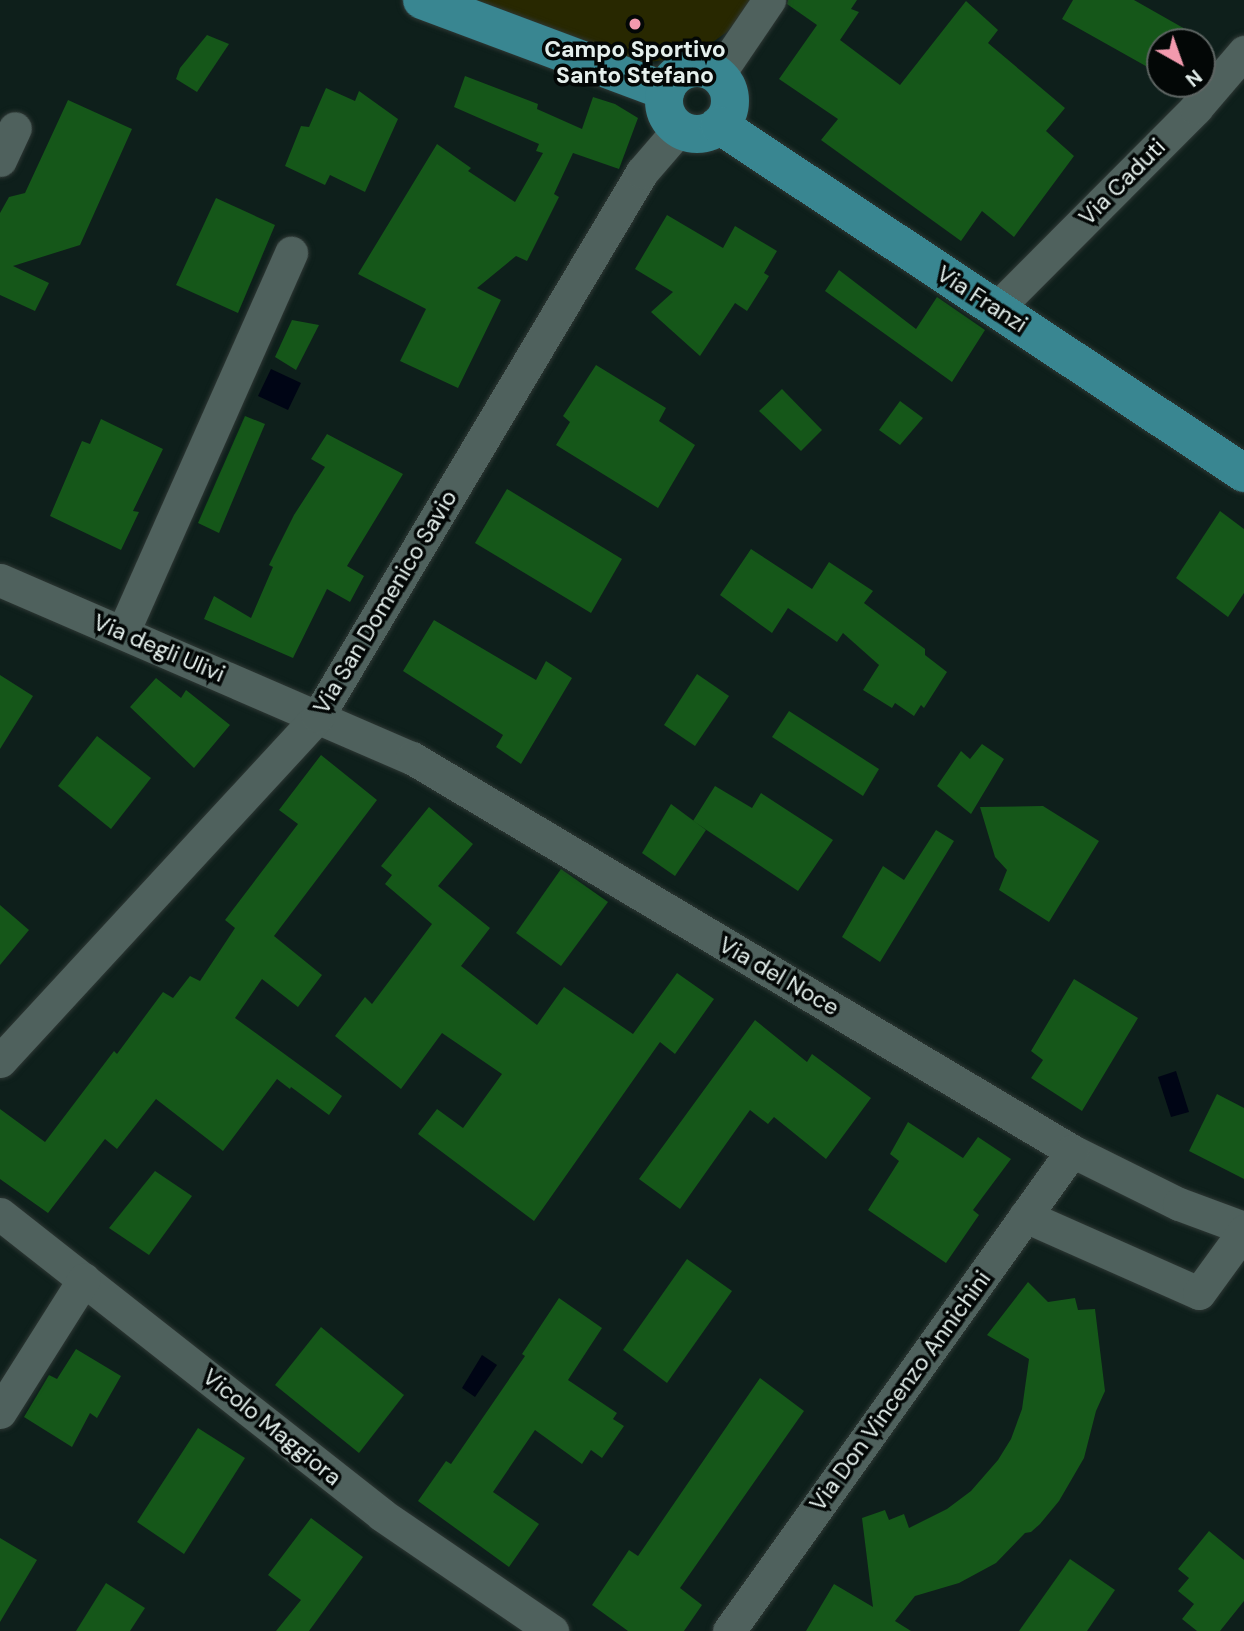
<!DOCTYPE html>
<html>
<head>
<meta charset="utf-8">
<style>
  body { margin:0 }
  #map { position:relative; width:1244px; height:1631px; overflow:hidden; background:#0e1f1b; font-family:"DM Sans",sans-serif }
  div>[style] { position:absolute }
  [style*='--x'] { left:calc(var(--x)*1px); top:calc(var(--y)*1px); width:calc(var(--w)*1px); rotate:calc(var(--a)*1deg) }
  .green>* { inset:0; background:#282800 }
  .water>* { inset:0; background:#000515 }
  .building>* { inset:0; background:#155719 }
  .roads { filter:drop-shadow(0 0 2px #2e3734) drop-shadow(0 0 2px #2e3734) }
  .minor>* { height:33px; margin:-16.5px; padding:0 16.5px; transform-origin:16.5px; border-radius:16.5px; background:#4f615d }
  .major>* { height:38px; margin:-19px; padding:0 19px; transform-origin:19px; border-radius:19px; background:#398691 }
  .major>.ring { margin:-19px; padding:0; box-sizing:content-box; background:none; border:38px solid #398691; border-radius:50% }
  .dots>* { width:19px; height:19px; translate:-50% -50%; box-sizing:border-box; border:4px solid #030706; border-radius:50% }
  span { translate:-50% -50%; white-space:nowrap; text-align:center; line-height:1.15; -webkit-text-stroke:7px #030706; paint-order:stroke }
  .poi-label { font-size:23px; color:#e4efec; font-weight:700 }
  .street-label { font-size:23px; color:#e4efec }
  .north { position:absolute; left:1146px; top:28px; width:70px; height:70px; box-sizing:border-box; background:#030706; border:2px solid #5d6462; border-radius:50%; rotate:140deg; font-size:19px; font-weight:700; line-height:28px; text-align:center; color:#e4efec }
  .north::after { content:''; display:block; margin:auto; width:24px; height:32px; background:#f29aae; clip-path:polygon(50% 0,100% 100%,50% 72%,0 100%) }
</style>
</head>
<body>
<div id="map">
  <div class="green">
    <i style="clip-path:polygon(476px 0,753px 0,727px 32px,710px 44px,673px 59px,649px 62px,638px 62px)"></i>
  </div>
  <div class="water">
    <i style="clip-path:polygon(271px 369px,301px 383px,288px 410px,258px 396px)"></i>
    <i style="clip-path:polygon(1176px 1071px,1189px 1112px,1171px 1117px,1158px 1077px)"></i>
    <i style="clip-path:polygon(482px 1355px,497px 1365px,475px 1397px,462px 1388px)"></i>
  </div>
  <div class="building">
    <i style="clip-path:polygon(788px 0,857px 0,851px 9px,859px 12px,840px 40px,900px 85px,966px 1px,998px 30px,988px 43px,1065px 108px,1046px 131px,1074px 156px,1014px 237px,982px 211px,961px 241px,821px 140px,838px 119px,779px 79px,817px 25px,787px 4px)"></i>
    <i style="clip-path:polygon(1073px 0,1134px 0,1208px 42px,1160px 42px,1160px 74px,1062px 19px)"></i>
    <i style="clip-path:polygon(207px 35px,229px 44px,197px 92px,176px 79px,180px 68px)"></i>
    <i style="clip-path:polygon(465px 76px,538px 104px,537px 109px,582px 129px,593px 97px,615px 104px,638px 118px,619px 169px,573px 153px,554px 194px,559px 197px,527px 261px,516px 256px,477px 288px,501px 300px,458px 388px,400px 361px,426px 309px,358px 274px,437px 144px,471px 168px,468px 171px,515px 202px,543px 153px,536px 151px,539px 144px,454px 107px)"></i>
    <i style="clip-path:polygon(326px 88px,355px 101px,359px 91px,398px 119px,365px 192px,330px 175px,325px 185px,285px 166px,301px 126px,309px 127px)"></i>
    <i style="clip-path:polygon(68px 100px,132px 129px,80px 245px,13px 266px,49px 283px,35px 311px,0 295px,0 213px,9px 197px,25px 193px)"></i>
    <i style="clip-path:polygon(216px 198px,275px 225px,238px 313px,176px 285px)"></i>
    <i style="clip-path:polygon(667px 215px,723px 248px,735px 226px,777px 251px,764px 273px,769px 276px,747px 311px,735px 303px,700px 356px,651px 312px,673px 292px,635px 269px)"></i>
    <i style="clip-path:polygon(839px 270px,916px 329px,937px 297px,985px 330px,952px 382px,825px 291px)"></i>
    <i style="clip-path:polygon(292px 320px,319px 325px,296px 370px,275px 357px)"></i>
    <i style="clip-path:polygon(596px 365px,666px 408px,659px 421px,695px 445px,658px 508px,556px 445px,570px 422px,563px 416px)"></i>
    <i style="clip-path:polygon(782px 389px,822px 430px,801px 451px,759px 411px)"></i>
    <i style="clip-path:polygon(900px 401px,923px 418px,900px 445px,879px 430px)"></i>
    <i style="clip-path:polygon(245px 416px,265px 424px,219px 533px,198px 523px)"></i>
    <i style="clip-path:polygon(101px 419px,163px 449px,133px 511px,139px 512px,121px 550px,50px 516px,82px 441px,90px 444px)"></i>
    <i style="clip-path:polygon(327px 434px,403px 474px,347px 566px,364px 576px,350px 602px,327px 589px,293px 658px,204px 619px,214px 596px,251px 618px,273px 567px,269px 565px,294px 515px,325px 467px,311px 459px)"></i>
    <i style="clip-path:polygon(507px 489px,622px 559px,591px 613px,475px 543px)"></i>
    <i style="clip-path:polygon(1220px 511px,1244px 529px,1244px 593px,1228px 617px,1176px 578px)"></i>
    <i style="clip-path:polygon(751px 549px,812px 589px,829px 562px,873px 591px,864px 603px,925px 649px,925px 655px,947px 672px,924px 708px,921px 705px,914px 716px,895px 703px,892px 708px,863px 690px,879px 665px,843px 633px,837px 642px,788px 608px,772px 633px,720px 595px)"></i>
    <i style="clip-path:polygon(434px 620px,536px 680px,546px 661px,572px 678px,521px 764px,496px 747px,503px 735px,403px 671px)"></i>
    <i style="clip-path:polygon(697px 674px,729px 696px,695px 746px,664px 725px)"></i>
    <i style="clip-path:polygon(0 675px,33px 696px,0 749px)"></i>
    <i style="clip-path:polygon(156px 678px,181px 698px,186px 690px,230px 725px,194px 768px,130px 707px)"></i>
    <i style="clip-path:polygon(789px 711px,879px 769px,863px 796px,772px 737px)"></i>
    <i style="clip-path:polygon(97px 736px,151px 778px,111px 829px,58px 786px)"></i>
    <i style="clip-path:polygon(982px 744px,1004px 759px,971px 814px,937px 786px,961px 751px,970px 759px)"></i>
    <i style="clip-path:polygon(321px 755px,377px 800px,274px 936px,322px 975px,298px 1007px,262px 979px,235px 1018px,342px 1096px,329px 1115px,291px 1087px,290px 1089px,277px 1079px,223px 1151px,156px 1099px,117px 1149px,105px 1139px,48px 1213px,0 1179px,0 1109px,45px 1142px,114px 1051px,117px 1054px,163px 992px,173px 998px,190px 976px,200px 981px,235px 928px,225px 920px,298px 824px,279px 810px)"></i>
    <i style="clip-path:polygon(715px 786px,752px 808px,761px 793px,833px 840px,798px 891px,693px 821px)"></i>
    <i style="clip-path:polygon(671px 804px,706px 830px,675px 876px,642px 853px)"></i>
    <i style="clip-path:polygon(1043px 806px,1099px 841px,1049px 922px,999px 890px,1007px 870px,995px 857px,980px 807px)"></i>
    <i style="clip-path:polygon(429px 807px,473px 844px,438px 886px,490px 928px,461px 966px,537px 1025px,564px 987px,633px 1034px,677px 973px,714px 999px,675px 1054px,660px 1042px,534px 1221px,418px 1134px,437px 1109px,463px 1128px,502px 1074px,442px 1033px,401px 1089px,335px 1036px,365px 997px,372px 1004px,432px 924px,385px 884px,392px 875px,381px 866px)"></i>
    <i style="clip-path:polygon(936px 830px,954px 841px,880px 962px,842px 937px,883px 866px,904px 880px)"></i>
    <i style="clip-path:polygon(561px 869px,608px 902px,561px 966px,516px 933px)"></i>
    <i style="clip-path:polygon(0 905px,29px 930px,0 965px)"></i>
    <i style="clip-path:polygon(1074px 979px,1138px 1018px,1082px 1111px,1031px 1078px,1043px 1060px,1031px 1051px)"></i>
    <i style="clip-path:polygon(755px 1020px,807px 1062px,812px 1054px,871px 1098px,826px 1159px,774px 1117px,768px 1124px,750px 1110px,680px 1209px,639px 1179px)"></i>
    <i style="clip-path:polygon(1217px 1094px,1244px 1108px,1244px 1179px,1189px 1151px)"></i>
    <i style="clip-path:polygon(908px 1122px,963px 1158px,978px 1137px,1011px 1159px,973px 1210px,979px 1215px,946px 1263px,868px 1210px,899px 1161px,890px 1154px)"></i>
    <i style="clip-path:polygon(155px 1171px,192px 1196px,149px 1255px,109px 1228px)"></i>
    <i style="clip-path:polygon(687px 1259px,732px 1291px,667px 1383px,623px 1350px)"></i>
    <i style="clip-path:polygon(1028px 1282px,1048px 1302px,1075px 1298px,1078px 1310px,1095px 1309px,1105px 1391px,1096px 1411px,1084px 1458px,1059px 1501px,1040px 1524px,1031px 1532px,1025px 1533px,996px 1563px,959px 1583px,915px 1596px,895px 1621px,911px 1631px,806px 1631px,834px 1584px,873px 1607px,862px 1518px,885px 1510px,889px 1520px,904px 1514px,909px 1528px,947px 1509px,971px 1491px,998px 1460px,1011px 1439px,1022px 1409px,1029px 1359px,987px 1335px)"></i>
    <i style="clip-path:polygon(559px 1298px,602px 1328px,568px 1380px,617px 1413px,613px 1419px,624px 1426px,602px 1458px,591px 1450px,582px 1464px,535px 1430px,493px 1492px,539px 1524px,509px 1567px,418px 1501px,446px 1461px,451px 1464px,525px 1356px,522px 1354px)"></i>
    <i style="clip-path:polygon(321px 1327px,404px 1395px,359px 1453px,275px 1385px)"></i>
    <i style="clip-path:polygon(76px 1349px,121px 1376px,97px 1418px,90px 1413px,72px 1447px,24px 1417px,49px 1375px,57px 1379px)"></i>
    <i style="clip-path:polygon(760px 1378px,804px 1411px,680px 1588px,702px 1605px,684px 1631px,628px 1631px,592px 1605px,629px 1550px,638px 1556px)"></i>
    <i style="clip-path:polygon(198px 1428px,245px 1458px,184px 1554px,137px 1522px)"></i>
    <i style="clip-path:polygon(311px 1518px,363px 1557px,309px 1631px,276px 1631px,301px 1600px,268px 1575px)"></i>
    <i style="clip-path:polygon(1209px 1531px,1244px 1560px,1244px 1601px,1220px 1631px,1197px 1631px,1182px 1619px,1194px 1604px,1178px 1591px,1189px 1578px,1178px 1569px)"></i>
    <i style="clip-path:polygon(0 1538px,37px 1560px,0 1622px)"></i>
    <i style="clip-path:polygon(1070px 1559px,1115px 1590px,1087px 1631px,1019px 1631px)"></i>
    <i style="clip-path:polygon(106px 1583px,145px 1608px,130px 1631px,76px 1631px)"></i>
  </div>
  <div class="roads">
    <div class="minor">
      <i style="--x:718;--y:75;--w:91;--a:-55.8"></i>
      <i style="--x:0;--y:160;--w:35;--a:-65"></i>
      <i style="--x:996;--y:309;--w:284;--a:-45.1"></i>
      <i style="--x:1196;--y:108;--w:74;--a:-49.4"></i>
      <i style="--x:0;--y:580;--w:449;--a:23.4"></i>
      <i style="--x:412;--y:758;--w:768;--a:30.77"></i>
      <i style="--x:1072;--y:1151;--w:119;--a:26.4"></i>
      <i style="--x:1179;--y:1204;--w:69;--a:20.3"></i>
      <i style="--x:123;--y:632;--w:415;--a:-66.1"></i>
      <i style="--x:0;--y:1061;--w:469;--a:-47.3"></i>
      <i style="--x:318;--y:716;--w:633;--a:-59.22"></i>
      <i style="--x:642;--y:172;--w:58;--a:-49.2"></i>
      <i style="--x:0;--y:1214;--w:486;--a:38.2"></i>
      <i style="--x:382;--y:1515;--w:206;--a:34.3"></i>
      <i style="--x:1025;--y:1216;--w:190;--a:23.9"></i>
      <i style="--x:1199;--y:1293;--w:77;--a:-54"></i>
      <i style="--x:0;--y:1412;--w:157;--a:-57.7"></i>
      <i style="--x:729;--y:1631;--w:590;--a:-54.45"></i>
    </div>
    <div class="major">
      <i style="--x:422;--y:0;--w:260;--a:20.5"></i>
      <i class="ring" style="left:664px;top:68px;width:28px;height:28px"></i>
      <i style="--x:719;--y:125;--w:630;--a:33.54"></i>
    </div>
  </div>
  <div class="dots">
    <i style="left:635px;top:24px;background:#f29aae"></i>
  </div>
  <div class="poi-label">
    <span style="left:635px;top:62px">Campo Sportivo<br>Santo Stefano</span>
  </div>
  <div class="street-label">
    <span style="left:1122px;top:182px;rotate:-45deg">Via Caduti</span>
    <span style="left:982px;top:299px;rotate:33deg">Via Franzi</span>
    <span style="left:385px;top:602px;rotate:-59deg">Via San Domenico Savio</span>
    <span style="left:159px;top:648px;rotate:23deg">Via degli Ulivi</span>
    <span style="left:779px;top:976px;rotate:30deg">Via del Noce</span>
    <span style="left:900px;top:1391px;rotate:-54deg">Via Don Vincenzo Annichini</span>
    <span style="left:272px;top:1427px;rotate:39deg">Vicolo Maggiora</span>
  </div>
  <div class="north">N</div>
</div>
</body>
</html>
